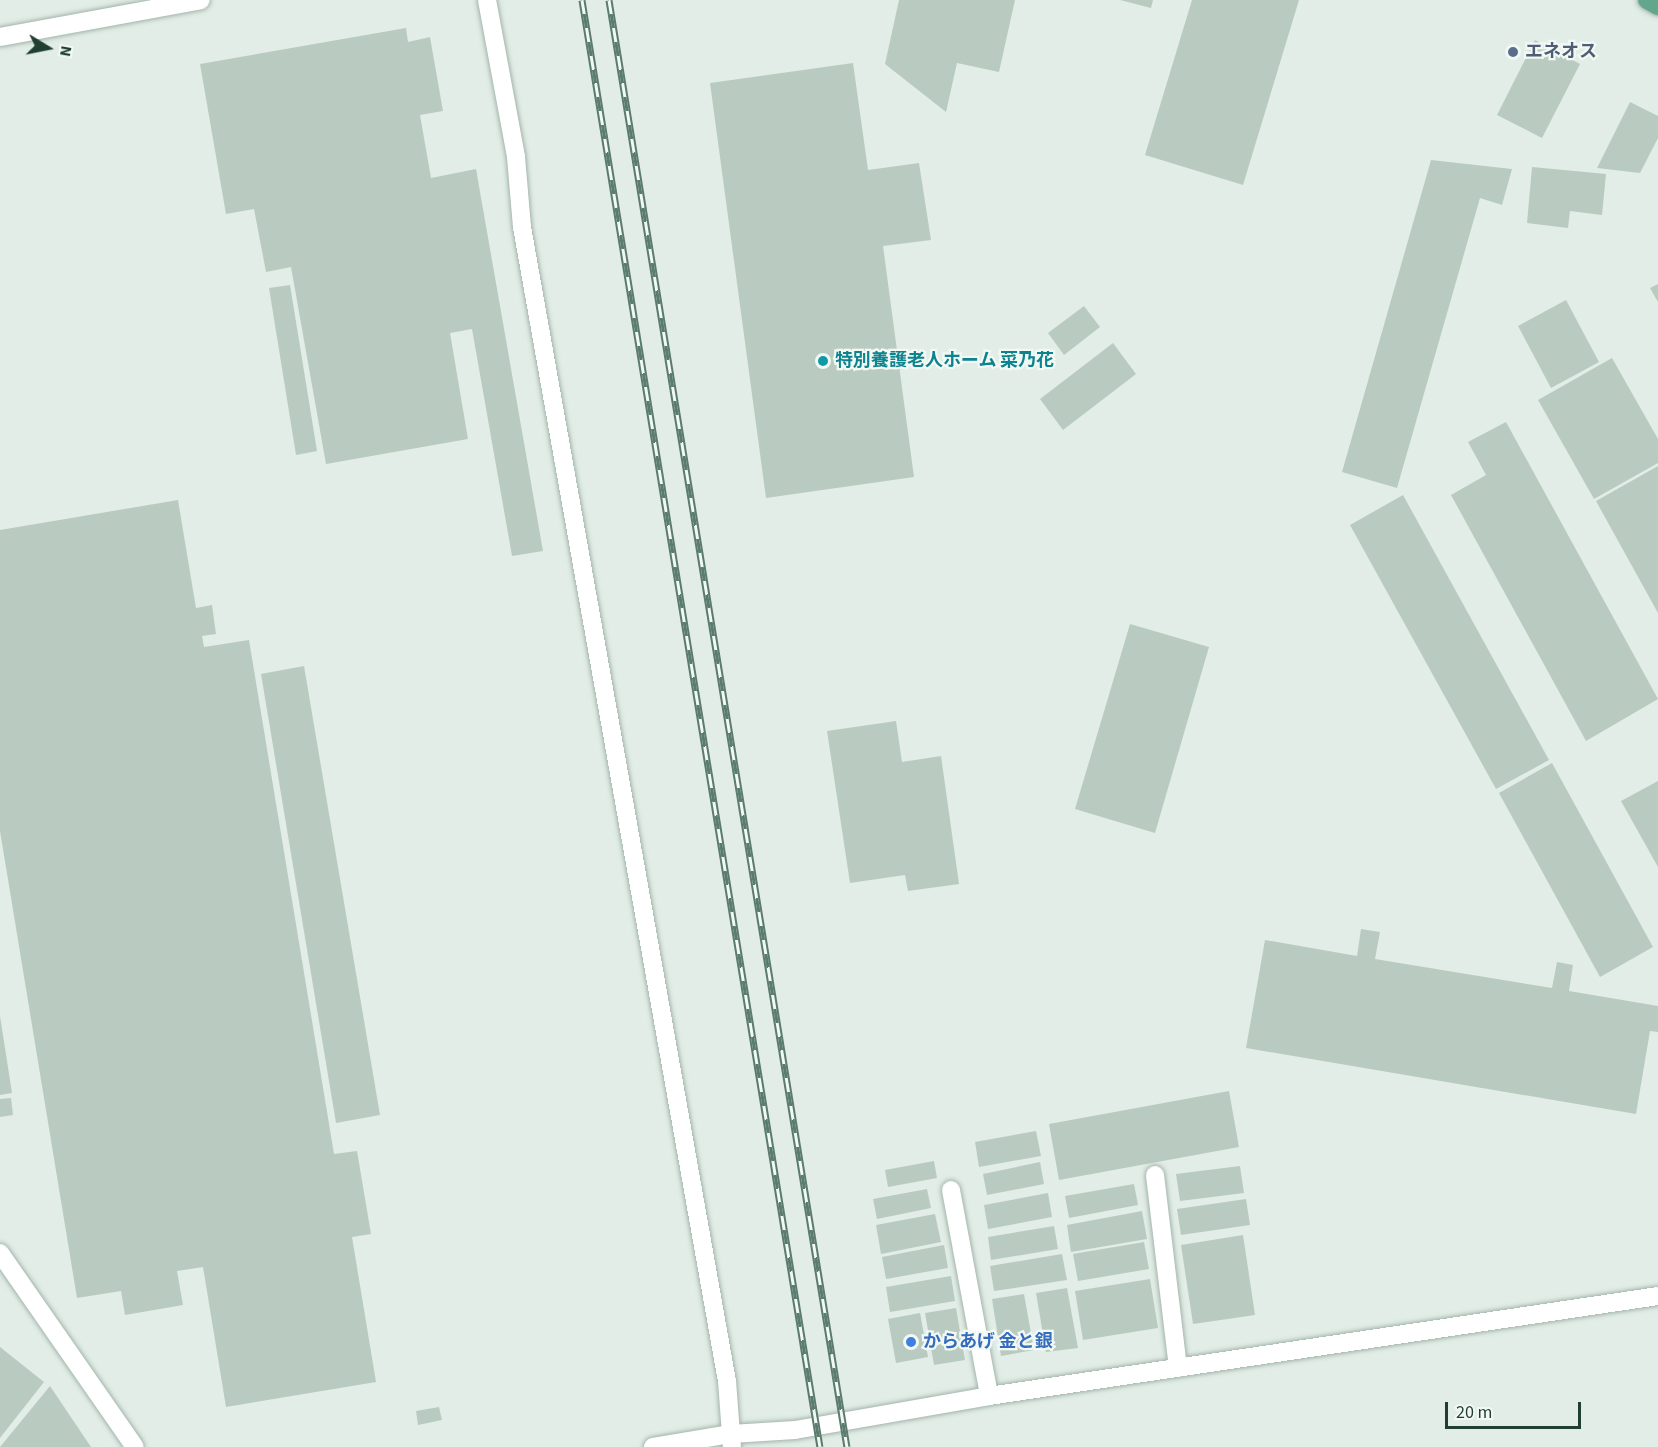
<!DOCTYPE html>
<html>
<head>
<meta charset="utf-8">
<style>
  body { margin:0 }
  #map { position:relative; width:1658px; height:1447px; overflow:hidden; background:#e1ede6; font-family:"Source Sans 3","Noto Sans JP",sans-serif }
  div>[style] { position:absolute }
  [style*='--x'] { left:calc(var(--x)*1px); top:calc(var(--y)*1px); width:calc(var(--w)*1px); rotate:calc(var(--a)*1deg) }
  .building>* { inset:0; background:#b9cbc1 }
  .roads { filter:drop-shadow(0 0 2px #a3b5ac) drop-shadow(0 0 2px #a3b5ac) }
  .lane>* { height:18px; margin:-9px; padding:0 9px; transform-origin:9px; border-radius:9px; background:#fff }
  .street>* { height:18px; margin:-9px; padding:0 9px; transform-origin:9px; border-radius:9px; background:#fff }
  .secondary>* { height:18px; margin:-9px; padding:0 9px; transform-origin:9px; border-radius:9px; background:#fff }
  .primary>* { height:18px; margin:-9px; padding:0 9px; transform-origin:9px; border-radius:9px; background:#62a68b }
  .rail>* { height:7px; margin-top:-3.5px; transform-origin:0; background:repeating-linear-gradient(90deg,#f2f9f4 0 14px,#5a7b6e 0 28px); box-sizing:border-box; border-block:2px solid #5a7b6e }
  .dots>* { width:16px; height:16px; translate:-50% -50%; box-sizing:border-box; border:3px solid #f2f9f4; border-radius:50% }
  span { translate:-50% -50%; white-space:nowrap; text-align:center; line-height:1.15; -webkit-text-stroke:4.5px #f2f9f4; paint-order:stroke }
  .service-label { font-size:18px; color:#4e5e75; font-weight:700 }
  .left { translate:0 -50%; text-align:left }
  .culture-label { font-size:18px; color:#0d838f; font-weight:700 }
  .shop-label { font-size:18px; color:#366cbe; font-weight:700 }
  .north { position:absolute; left:18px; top:18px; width:60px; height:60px; -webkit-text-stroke:4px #f2f9f4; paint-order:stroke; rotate:100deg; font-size:16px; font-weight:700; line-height:24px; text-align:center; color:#203f32 }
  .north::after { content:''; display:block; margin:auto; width:21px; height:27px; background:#203f32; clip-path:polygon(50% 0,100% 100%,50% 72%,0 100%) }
  .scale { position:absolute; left:1445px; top:1402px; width:136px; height:27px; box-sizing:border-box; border:3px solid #203f32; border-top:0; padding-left:8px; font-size:18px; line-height:21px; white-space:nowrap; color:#203f32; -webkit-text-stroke:4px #f2f9f4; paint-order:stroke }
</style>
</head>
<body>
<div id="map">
  <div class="building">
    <i style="clip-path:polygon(899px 0,1015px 0,999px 72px,957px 63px,946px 112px,885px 64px)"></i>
    <i style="clip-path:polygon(1120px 0,1153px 0,1151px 8px)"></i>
    <i style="clip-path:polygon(1192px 0,1299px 0,1243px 185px,1145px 155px)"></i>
    <i style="clip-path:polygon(406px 28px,408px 42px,430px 37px,443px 111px,420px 115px,431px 178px,476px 169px,543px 551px,512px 556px,472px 329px,450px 333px,468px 439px,326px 464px,291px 267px,266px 272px,254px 209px,226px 214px,200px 64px)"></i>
    <i style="clip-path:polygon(1535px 40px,1580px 64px,1542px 138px,1497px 115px)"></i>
    <i style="clip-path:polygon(853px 63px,868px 170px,919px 163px,931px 240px,883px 246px,914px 477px,766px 498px,710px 83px)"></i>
    <i style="clip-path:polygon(1630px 102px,1658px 116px,1658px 138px,1640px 173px,1597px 168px)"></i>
    <i style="clip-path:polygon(1431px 160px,1512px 169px,1502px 205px,1480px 198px,1397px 488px,1342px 472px)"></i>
    <i style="clip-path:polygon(1532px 167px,1606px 174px,1602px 215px,1570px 211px,1568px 228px,1527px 223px)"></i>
    <i style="clip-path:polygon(1658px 284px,1658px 302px,1650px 288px)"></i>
    <i style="clip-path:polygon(290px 285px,317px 451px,296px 455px,269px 288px)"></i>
    <i style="clip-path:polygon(1566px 300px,1599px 362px,1551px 388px,1518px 326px)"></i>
    <i style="clip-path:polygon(1084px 306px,1100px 327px,1064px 355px,1048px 333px)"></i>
    <i style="clip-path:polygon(1113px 343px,1136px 374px,1063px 430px,1040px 399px)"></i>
    <i style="clip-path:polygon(1612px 358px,1658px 439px,1658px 463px,1594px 499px,1538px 400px)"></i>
    <i style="clip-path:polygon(1506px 422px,1658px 699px,1586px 741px,1451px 495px,1486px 475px,1468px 442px)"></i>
    <i style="clip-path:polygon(1658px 466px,1658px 613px,1596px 501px)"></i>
    <i style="clip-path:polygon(1403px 495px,1549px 760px,1496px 789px,1350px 525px)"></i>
    <i style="clip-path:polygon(178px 500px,196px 608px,212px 605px,216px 634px,202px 636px,204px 647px,249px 640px,334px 1154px,357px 1151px,371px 1234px,352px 1237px,376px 1382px,226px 1407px,203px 1267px,177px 1271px,183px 1305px,125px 1315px,121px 1291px,77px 1298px,0 831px,0 530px)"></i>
    <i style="clip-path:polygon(1130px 624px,1209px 647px,1155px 833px,1075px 809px)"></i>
    <i style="clip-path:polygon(304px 666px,380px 1115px,336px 1123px,261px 674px)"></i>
    <i style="clip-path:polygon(896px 721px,902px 762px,941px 756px,959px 884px,908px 891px,905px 875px,850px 883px,827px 731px)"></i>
    <i style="clip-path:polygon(1552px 763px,1653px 947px,1600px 977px,1499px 793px)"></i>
    <i style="clip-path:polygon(1658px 781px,1658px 867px,1621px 801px)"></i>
    <i style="clip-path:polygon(1361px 929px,1380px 932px,1375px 959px,1552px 988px,1557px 962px,1573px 965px,1569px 991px,1658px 1006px,1658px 1032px,1650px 1031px,1636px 1114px,1246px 1048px,1265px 940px,1357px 956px)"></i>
    <i style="clip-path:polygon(0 1016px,12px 1093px,0 1095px)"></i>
    <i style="clip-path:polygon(1229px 1091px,1239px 1147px,1059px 1180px,1049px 1124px)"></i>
    <i style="clip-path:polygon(11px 1098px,13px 1115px,0 1117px,0 1099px)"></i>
    <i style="clip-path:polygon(1036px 1131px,1041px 1156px,979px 1167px,975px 1142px)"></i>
    <i style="clip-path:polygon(934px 1161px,937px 1178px,888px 1187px,885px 1170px)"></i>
    <i style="clip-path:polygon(1040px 1162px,1044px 1184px,987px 1195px,983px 1174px)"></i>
    <i style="clip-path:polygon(1240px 1166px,1244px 1193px,1180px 1201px,1176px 1174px)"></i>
    <i style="clip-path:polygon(1134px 1184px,1138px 1205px,1069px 1218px,1065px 1196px)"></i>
    <i style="clip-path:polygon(927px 1189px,931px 1208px,877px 1219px,873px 1199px)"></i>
    <i style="clip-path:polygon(1048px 1193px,1052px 1217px,988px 1229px,984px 1205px)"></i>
    <i style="clip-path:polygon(1246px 1199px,1250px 1225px,1181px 1235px,1177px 1209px)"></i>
    <i style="clip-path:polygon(1142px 1211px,1147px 1239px,1071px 1252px,1067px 1225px)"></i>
    <i style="clip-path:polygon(935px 1214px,941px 1242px,881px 1254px,876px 1225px)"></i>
    <i style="clip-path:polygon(1054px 1226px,1058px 1249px,991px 1260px,988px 1237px)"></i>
    <i style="clip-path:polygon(1243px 1235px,1255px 1315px,1193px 1324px,1181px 1245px)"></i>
    <i style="clip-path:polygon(1144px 1242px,1149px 1269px,1078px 1281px,1073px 1254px)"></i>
    <i style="clip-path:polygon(944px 1245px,948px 1268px,886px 1279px,882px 1257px)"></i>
    <i style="clip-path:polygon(1062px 1254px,1067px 1280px,994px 1291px,990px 1266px)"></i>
    <i style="clip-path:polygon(951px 1276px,955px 1301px,890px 1312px,886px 1287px)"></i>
    <i style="clip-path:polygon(1150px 1279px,1158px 1328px,1083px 1340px,1075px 1291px)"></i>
    <i style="clip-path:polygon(1067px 1288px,1078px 1348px,1046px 1352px,1036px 1293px)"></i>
    <i style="clip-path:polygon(1024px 1294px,1034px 1350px,1001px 1356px,992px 1299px)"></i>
    <i style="clip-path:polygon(956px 1308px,965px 1360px,934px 1365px,925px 1313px)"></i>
    <i style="clip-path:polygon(920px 1313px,928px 1357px,896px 1363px,888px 1319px)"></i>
    <i style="clip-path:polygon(0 1347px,44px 1382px,0 1438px)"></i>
    <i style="clip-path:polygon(50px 1386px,91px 1447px,0 1447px)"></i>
    <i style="clip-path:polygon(439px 1407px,442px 1420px,418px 1425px,416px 1411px)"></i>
  </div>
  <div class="roads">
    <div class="lane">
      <i style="--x:1155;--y:1175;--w:194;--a:83.2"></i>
      <i style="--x:951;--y:1190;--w:209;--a:79.5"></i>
    </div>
    <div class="street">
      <i style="--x:487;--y:0;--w:160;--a:79.5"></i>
      <i style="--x:516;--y:157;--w:70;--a:85.1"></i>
      <i style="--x:522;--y:227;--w:1172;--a:79.93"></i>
      <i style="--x:727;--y:1381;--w:53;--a:85.7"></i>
      <i style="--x:731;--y:1434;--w:64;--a:-3.6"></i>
      <i style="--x:795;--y:1430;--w:197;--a:-9.9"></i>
      <i style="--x:989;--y:1396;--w:676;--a:-8.5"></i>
      <i style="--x:0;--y:37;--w:204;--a:-10.4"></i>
    </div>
    <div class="secondary">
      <i style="--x:0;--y:1253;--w:236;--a:55.2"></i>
      <i style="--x:653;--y:1447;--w:79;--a:-9.5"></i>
      <i style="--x:731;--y:1434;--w:13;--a:86"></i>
    </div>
    <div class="primary">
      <i style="--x:1647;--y:0;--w:13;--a:29"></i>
    </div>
  </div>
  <div class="rail">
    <i style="--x:582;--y:0;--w:1466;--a:80.66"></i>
    <i style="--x:609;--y:0;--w:1466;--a:80.66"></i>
  </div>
  <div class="dots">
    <i style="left:1513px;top:52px;background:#5c6f8a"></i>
    <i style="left:823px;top:361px;background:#0f9aa8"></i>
    <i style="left:911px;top:1342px;background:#3f7fe0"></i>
  </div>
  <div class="service-label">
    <span class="left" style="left:1525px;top:52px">エネオス</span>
  </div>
  <div class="culture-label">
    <span class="left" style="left:835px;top:361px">特別養護老人ホーム 菜乃花</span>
  </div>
  <div class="shop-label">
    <span class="left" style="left:923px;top:1342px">からあげ 金と銀</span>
  </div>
  <div class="north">N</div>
  <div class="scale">20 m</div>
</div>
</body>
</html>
